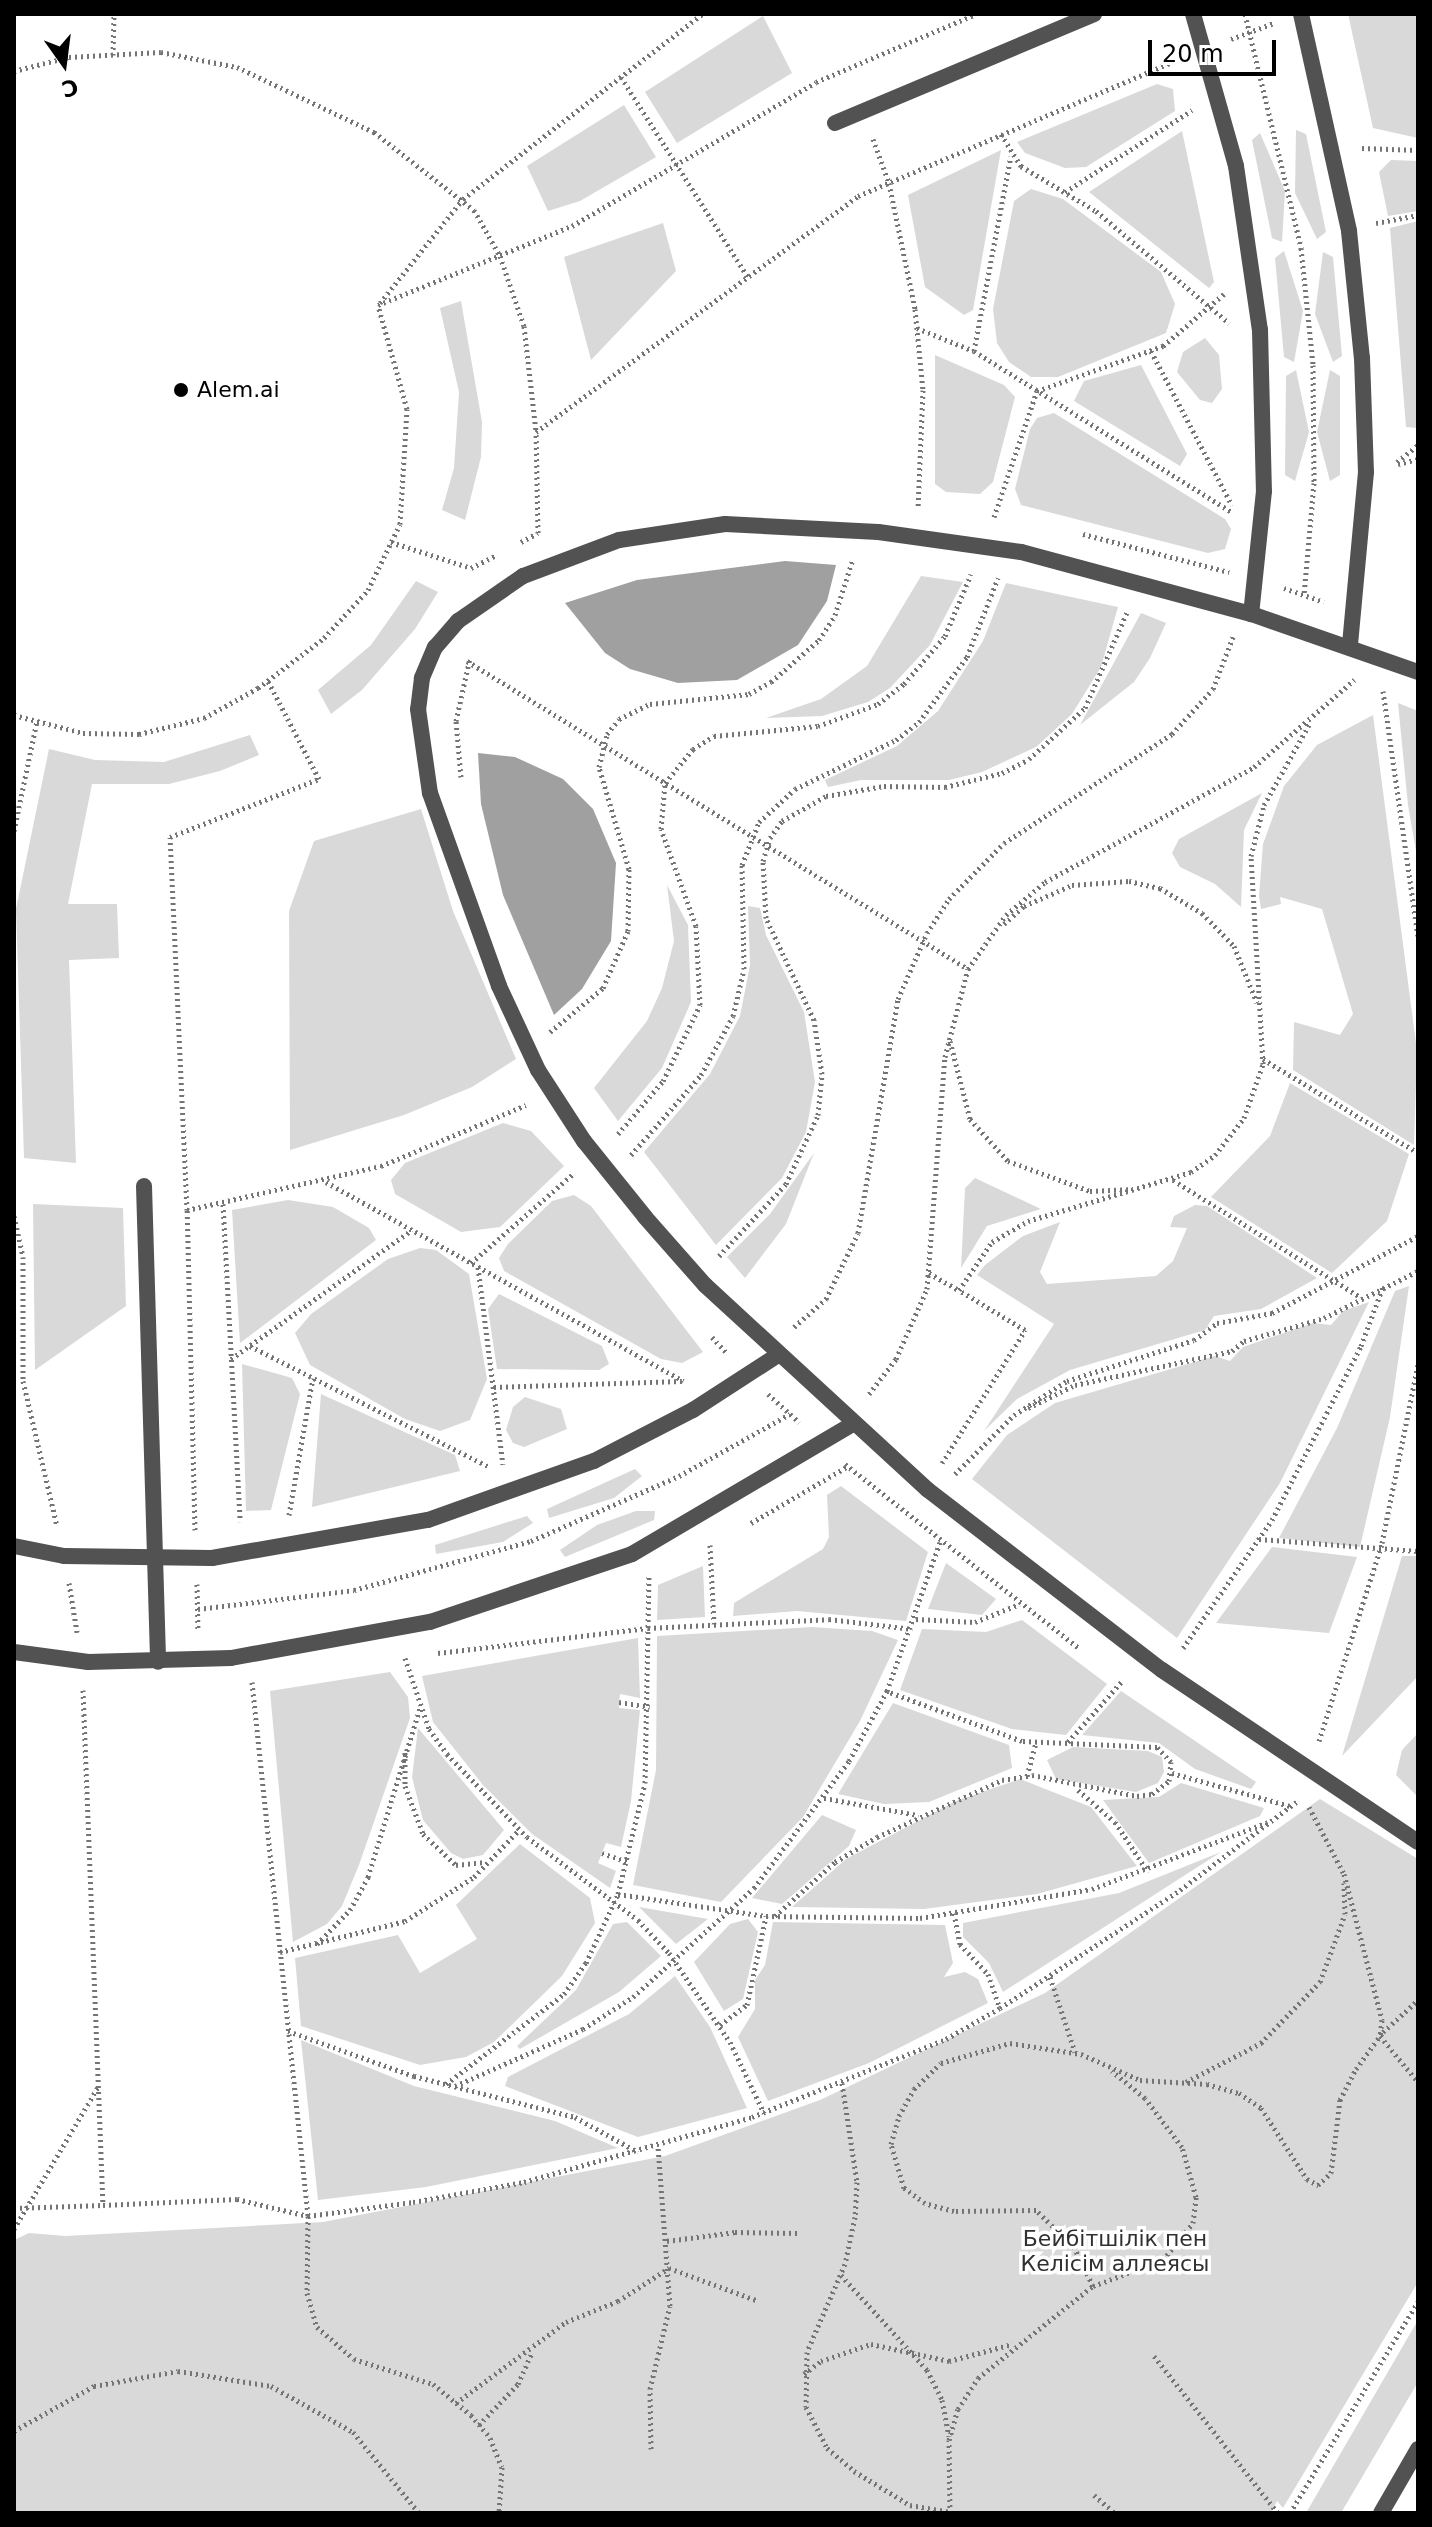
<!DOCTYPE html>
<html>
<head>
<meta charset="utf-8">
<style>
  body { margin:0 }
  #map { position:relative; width:1432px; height:2527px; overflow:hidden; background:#fff; font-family:"DejaVu Sans",sans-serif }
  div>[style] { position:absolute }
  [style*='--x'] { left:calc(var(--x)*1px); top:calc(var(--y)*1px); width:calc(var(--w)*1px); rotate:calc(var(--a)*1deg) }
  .green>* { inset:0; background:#d9d9d9 }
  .water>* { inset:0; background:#a0a0a0 }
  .path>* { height:5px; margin-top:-2.5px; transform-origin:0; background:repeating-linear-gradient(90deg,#747474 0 2px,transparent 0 6px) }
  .service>* { height:16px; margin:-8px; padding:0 8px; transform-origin:8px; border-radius:8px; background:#525252 }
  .tertiary>* { height:16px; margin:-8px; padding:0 8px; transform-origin:8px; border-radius:8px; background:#525252 }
  .dots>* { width:22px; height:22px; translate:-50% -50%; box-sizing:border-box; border:4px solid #fff; border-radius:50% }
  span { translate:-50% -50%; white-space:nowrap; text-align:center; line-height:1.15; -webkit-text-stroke:7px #fff; paint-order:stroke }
  .poi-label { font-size:22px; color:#000 }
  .left { translate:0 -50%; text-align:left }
  .park-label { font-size:22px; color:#303030 }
  .frame { position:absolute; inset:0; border:16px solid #000; pointer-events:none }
  .north { position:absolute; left:24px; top:24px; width:80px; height:80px; -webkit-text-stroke:6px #fff; paint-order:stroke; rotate:166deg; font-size:22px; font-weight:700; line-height:32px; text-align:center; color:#000 }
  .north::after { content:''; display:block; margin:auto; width:28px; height:36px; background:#000; clip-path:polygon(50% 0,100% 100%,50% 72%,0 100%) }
  .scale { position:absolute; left:1148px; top:40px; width:128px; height:36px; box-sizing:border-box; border:4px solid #000; border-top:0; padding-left:10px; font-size:24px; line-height:28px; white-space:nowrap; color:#000; -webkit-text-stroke:6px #fff; paint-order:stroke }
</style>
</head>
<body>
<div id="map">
  <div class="green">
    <i style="clip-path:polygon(1348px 14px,1418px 14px,1418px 138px,1373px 128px)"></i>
    <i style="clip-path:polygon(763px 16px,792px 73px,677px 143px,645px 92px)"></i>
    <i style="clip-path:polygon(1157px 84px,1173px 89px,1175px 111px,1086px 167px,1065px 168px,1025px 153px,1017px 142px)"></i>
    <i style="clip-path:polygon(624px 105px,656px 157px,580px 201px,548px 211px,527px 166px)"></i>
    <i style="clip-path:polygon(1296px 130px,1306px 134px,1326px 232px,1317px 239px,1295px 193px)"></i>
    <i style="clip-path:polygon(1182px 131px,1214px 282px,1209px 288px,1089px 192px)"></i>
    <i style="clip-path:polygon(1260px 133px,1285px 191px,1282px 242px,1272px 238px,1252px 140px)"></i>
    <i style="clip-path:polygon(1001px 150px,973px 310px,964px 315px,925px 287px,908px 195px)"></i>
    <i style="clip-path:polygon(1391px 160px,1418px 161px,1418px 211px,1388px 216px,1379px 172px)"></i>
    <i style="clip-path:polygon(1031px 189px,1063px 199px,1161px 272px,1175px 304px,1166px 333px,1058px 377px,1031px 377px,1009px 362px,997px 343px,993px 309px,1014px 201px)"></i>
    <i style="clip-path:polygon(1418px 221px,1418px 428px,1406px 427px,1390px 228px)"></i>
    <i style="clip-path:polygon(663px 223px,676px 271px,591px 360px,564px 257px)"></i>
    <i style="clip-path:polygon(1284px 251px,1303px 311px,1294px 362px,1284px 357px,1275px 258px)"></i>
    <i style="clip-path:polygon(1323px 252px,1333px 257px,1342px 356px,1333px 362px,1315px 314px)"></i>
    <i style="clip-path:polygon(461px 301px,482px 422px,481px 457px,465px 520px,442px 510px,454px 468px,459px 392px,440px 308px)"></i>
    <i style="clip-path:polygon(1205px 338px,1219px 355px,1222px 389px,1212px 403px,1200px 400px,1177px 372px,1183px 352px)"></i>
    <i style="clip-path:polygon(935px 355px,1004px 385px,1015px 397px,993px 482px,980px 494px,946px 492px,935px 484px)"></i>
    <i style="clip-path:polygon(1141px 365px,1187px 454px,1180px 466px,1074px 401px,1084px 381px)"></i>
    <i style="clip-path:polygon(1296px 370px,1309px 432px,1295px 481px,1285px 475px,1286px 376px)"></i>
    <i style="clip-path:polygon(1330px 370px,1340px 376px,1340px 475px,1330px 481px,1317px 432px)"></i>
    <i style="clip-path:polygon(1054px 413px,1225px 519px,1231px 529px,1225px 549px,1208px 553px,1021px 505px,1015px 489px,1030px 429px,1037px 418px)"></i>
    <i style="clip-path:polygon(921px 576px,963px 582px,930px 645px,890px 688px,868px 702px,822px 716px,766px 718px,821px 699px,867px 666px)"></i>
    <i style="clip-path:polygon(416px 581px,438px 592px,415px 629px,362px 690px,331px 714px,318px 690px,371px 645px)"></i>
    <i style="clip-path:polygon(1006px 583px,1118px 607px,1101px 667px,1072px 714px,1036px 747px,982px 772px,949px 780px,861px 780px,828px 787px,825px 780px,897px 746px,938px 711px,983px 641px)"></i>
    <i style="clip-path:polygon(1141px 613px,1166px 623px,1150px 658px,1134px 682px,1080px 725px)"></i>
    <i style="clip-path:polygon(1398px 703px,1418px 711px,1418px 863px,1408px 805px)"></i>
    <i style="clip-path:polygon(1373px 715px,1417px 1051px,1414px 1145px,1293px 1070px,1294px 1022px,1340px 1035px,1353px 1014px,1322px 909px,1280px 897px,1281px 904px,1261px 909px,1259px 896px,1263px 844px,1284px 786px,1317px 745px)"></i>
    <i style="clip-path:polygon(250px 735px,259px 755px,220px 771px,169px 784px,92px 784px,68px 904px,117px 904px,119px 958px,69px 960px,76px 1163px,24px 1158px,16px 909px,49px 749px,95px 760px,164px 762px)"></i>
    <i style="clip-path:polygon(1262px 793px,1244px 830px,1241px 907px,1215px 884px,1180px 867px,1172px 853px,1179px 839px)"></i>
    <i style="clip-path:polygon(421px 809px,453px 911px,516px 1059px,472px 1087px,404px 1115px,290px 1150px,289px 911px,314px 841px)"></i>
    <i style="clip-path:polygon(667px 885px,688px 925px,691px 1002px,662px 1068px,618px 1121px,594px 1088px,647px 1021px,662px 988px,674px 941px)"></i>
    <i style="clip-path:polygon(748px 906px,760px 908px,766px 935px,804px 1012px,815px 1082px,806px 1132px,782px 1178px,716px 1245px,644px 1152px,710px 1074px,740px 1016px,750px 965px)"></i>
    <i style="clip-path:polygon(1290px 1083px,1409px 1154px,1387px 1221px,1332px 1273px,1211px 1197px,1270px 1136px)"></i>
    <i style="clip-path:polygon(503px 1123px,531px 1131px,564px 1166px,500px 1227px,461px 1232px,395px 1194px,391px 1180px,405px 1163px)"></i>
    <i style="clip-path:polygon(814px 1153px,786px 1224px,745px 1278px,727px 1257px,770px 1214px)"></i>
    <i style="clip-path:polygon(975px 1178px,1041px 1209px,987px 1226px,961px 1268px,965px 1188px)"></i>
    <i style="clip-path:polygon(574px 1195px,591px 1206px,703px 1352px,682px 1363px,661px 1359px,504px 1271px,499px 1258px,508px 1244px,552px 1201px)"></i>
    <i style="clip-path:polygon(288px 1200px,333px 1207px,369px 1228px,376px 1240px,240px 1343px,232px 1210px)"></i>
    <i style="clip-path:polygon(33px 1204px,123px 1208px,126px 1306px,35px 1370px)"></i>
    <i style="clip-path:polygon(1195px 1205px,1207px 1206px,1317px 1278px,1261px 1309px,1214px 1316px,1205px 1330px,1070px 1370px,1017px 1399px,984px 1431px,1054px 1324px,977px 1275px,985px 1265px,1023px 1236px,1060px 1222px,1040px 1272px,1047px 1284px,1156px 1276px,1173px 1261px,1187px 1228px,1170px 1227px,1174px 1216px)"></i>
    <i style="clip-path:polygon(420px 1248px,436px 1250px,469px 1274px,487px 1379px,470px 1420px,440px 1431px,405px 1419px,310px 1365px,295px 1333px,311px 1314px,388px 1259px)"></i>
    <i style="clip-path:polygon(1409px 1286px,1390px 1417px,1360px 1547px,1279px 1538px,1337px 1428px,1395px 1291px)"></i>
    <i style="clip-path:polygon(499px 1294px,602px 1346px,609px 1364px,599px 1370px,497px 1369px,488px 1309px)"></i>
    <i style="clip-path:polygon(1369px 1302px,1280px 1483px,1177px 1638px,972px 1479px,1007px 1435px,1055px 1403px,1215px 1356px,1230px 1361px,1243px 1347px,1313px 1323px,1331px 1325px,1343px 1311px)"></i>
    <i style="clip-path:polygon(242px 1364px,292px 1378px,300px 1394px,271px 1510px,246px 1511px)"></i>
    <i style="clip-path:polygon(321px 1394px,455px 1455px,460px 1471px,312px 1507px)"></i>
    <i style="clip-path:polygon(525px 1397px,561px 1409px,567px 1429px,524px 1447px,513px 1443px,506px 1430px,513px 1407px)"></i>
    <i style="clip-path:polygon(635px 1469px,642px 1476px,614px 1498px,549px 1518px,547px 1509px)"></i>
    <i style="clip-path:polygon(841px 1486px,928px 1552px,906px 1621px,797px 1611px,733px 1616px,734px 1603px,823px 1549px,829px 1537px,827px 1495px)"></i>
    <i style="clip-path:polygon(636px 1511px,655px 1511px,654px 1520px,565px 1557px,560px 1550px,597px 1525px)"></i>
    <i style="clip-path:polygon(527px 1516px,533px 1523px,503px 1542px,436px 1554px,435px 1545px)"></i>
    <i style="clip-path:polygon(1272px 1547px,1357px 1557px,1329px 1633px,1216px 1623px)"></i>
    <i style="clip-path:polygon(1402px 1556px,1418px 1556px,1418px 1676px,1342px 1756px)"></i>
    <i style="clip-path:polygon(946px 1563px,996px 1599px,982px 1615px,928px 1609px)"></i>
    <i style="clip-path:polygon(703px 1566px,705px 1617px,657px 1620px,658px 1585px)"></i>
    <i style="clip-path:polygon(1022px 1620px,1107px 1684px,1066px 1735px,1012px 1729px,900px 1690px,922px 1629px,986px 1632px)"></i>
    <i style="clip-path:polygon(812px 1627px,872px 1631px,898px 1640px,860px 1721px,803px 1817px,721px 1902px,633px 1885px,656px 1770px,657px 1636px)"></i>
    <i style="clip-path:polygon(638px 1638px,640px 1698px,620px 1694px,619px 1702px,619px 1708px,640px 1710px,631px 1801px,621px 1847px,606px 1843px,598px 1863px,616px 1871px,610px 1888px,532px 1834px,483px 1785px,433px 1722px,422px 1676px)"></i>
    <i style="clip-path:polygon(390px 1672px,408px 1697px,410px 1718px,359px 1865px,342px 1906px,327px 1924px,293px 1942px,270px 1691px)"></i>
    <i style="clip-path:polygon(1121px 1691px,1256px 1782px,1251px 1789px,1195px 1769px,1159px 1743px,1082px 1735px)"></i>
    <i style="clip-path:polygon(893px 1703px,1009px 1745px,1012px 1768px,929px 1802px,884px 1804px,838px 1794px)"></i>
    <i style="clip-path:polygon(418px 1728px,504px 1830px,483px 1855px,463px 1859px,451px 1853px,423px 1820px,412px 1777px)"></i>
    <i style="clip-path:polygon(1418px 1733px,1418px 1797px,1396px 1775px,1402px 1750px)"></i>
    <i style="clip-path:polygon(1073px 1747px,1148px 1751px,1162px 1757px,1164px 1772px,1158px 1783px,1136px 1792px,1056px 1779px,1047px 1760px)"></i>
    <i style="clip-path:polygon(1020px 1779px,1091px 1807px,1137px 1866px,1037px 1894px,924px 1909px,792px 1907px,846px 1859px,956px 1801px)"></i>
    <i style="clip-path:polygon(1181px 1783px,1264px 1808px,1260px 1816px,1149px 1863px,1103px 1800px,1159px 1797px)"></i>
    <i style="clip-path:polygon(1320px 1799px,1418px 1859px,1418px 2282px,1283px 2508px,1277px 2501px,1271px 2513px,14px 2513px,14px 2240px,29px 2233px,66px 2236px,323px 2222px,665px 2156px,820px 2100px,1045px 1993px)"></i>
    <i style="clip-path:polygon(822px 1815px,856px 1830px,849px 1846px,782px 1904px,752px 1898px)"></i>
    <i style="clip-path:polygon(520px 1844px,590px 1898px,595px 1923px,562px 1976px,494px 2042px,466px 2057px,420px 2065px,301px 2026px,295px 1958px,398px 1935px,420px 1973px,477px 1939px,456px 1905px)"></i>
    <i style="clip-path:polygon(1221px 1852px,1003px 1992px,989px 1963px,963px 1937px,963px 1923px,1119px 1893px)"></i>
    <i style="clip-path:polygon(639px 1907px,708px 1919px,676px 1944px)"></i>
    <i style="clip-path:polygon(748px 1919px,758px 1932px,743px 1999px,724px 2011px,694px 1962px,730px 1924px)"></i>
    <i style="clip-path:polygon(627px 1922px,661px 1956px,619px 1992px,520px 2049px,517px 2046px,576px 1990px,613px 1924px)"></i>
    <i style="clip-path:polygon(773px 1922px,945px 1925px,953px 1963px,944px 1977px,965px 1972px,978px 1979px,988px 2003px,869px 2063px,768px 2101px,738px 2037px,755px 2009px,755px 1980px,765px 1965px)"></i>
    <i style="clip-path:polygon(675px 1976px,710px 2027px,747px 2108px,638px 2137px,505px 2086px,508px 2077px,629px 2014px)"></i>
    <i style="clip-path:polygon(301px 2040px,414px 2086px,555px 2121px,618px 2148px,426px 2187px,318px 2200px)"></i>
    <i style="clip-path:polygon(1418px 2320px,1418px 2382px,1341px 2513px,1306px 2513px)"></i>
  </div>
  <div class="water">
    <i style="clip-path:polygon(785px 561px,836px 565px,827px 601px,798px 645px,737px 680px,678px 683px,630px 669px,605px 653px,565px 603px,637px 580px)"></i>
    <i style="clip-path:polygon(478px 753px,515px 757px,563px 779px,593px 809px,616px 863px,611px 941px,582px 989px,554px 1015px,503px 895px,481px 804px)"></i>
  </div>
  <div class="path">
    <i style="--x:1245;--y:14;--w:241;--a:76.5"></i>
    <i style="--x:1301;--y:248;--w:118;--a:84.1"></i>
    <i style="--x:1313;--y:365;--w:118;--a:89.5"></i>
    <i style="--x:1314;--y:483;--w:112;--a:95.1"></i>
    <i style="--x:1231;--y:39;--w:46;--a:-20.4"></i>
    <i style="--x:113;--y:55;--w:41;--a:-88.6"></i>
    <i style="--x:14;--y:71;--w:57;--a:-14.3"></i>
    <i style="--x:69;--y:57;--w:92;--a:-3.1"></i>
    <i style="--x:161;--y:52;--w:77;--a:11.2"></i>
    <i style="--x:237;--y:67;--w:152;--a:25.4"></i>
    <i style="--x:374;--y:132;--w:127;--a:38"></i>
    <i style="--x:474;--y:210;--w:53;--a:60.5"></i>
    <i style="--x:500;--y:256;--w:74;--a:71.1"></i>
    <i style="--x:524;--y:326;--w:106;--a:83.5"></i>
    <i style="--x:621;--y:77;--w:237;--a:57.6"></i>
    <i style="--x:1001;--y:134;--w:38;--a:58"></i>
    <i style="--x:1021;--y:166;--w:87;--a:31"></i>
    <i style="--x:1096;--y:211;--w:174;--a:40.1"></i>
    <i style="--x:873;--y:139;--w:47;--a:70"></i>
    <i style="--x:889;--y:183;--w:129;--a:78.3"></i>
    <i style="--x:915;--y:309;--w:81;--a:84.4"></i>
    <i style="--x:923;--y:390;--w:117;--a:92.4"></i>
    <i style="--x:1362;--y:148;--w:56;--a:2"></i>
    <i style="--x:1065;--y:192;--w:151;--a:-32.8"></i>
    <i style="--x:1376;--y:223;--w:43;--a:-10.8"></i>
    <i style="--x:380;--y:303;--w:133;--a:-51.4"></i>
    <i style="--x:463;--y:199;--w:302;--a:-37.7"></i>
    <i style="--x:917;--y:328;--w:61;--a:22"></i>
    <i style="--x:974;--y:351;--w:305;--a:32"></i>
    <i style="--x:974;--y:351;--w:198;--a:-79.3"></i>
    <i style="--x:1151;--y:351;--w:174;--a:62.3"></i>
    <i style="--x:1397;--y:462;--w:27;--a:-39"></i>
    <i style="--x:1398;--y:464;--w:21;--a:-14"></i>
    <i style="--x:994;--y:517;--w:133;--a:-71.2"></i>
    <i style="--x:1037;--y:391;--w:134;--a:-19.7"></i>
    <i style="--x:1163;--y:346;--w:82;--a:-40.5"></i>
    <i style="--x:1083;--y:534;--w:151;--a:14.6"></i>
    <i style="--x:391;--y:542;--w:84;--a:18"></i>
    <i style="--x:471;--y:568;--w:30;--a:-27"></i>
    <i style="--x:521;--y:542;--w:19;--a:-28"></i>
    <i style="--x:538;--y:533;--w:101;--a:-91.1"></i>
    <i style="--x:536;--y:432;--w:399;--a:-36.2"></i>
    <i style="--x:858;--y:196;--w:347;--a:-23.1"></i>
    <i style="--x:1284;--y:588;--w:42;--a:19.3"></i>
    <i style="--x:467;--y:661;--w:588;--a:31.58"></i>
    <i style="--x:1383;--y:691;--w:247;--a:81.9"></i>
    <i style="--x:14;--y:715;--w:71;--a:14.6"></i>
    <i style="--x:83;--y:733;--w:56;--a:1"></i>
    <i style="--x:139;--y:734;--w:67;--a:-13.8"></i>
    <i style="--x:204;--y:718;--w:62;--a:-29.1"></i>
    <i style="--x:258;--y:688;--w:83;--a:-37.1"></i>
    <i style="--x:324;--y:638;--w:65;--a:-47.5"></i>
    <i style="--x:368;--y:590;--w:73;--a:-64.1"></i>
    <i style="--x:400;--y:524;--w:115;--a:-86.5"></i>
    <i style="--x:407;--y:409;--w:108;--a:-105.6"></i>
    <i style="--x:378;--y:305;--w:209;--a:-22.2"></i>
    <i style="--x:572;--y:226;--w:283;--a:-30.5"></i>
    <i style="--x:816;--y:82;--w:174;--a:-23"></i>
    <i style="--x:461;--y:777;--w:56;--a:-95.1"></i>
    <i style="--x:456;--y:721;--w:65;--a:-77.5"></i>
    <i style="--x:14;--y:831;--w:112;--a:-78.2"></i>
    <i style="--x:1004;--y:924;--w:27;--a:-42"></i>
    <i style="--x:1024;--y:906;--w:52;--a:-23.6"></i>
    <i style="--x:1072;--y:885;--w:57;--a:-4"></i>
    <i style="--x:1129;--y:881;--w:32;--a:13"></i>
    <i style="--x:1160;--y:888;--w:49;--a:30.8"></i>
    <i style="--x:1202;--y:913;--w:46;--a:45.9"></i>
    <i style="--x:1234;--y:946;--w:61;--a:68"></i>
    <i style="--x:550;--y:1032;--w:69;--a:-39.7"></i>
    <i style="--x:603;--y:988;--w:62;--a:-66.3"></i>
    <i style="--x:628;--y:931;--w:62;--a:-89.1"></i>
    <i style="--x:629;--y:869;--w:106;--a:-106.4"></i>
    <i style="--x:599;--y:767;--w:34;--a:-76"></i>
    <i style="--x:607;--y:734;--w:19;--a:-51"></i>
    <i style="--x:619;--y:719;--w:34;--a:-26"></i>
    <i style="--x:650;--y:704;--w:100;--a:-5.8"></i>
    <i style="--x:749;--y:694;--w:25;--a:-29"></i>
    <i style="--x:771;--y:682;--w:64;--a:-41.2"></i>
    <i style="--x:819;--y:640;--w:30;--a:-57"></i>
    <i style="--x:835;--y:615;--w:59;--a:-72.2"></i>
    <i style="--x:950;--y:1041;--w:81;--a:75.6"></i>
    <i style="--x:970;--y:1119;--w:57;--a:47.9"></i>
    <i style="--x:1008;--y:1161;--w:87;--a:20.1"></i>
    <i style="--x:1090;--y:1191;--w:43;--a:-2.7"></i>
    <i style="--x:1263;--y:1059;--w:181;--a:31.2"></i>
    <i style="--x:618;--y:1134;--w:70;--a:-49.7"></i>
    <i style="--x:663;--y:1081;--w:85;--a:-64"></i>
    <i style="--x:700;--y:1005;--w:79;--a:-92.9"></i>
    <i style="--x:696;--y:926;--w:103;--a:-109.8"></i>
    <i style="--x:661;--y:829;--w:46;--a:-85"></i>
    <i style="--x:665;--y:783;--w:44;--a:-50.5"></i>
    <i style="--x:693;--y:749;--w:25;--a:-32"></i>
    <i style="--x:714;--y:736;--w:104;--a:-5.5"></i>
    <i style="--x:818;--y:726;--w:64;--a:-20.1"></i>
    <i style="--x:878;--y:704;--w:33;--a:-38"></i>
    <i style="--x:904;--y:684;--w:63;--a:-49.5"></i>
    <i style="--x:945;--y:636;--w:67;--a:-67.2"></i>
    <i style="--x:631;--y:1155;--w:106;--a:-48.8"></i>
    <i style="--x:701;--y:1075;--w:67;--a:-61.5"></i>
    <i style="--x:733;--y:1016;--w:48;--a:-76.8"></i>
    <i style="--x:744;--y:969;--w:104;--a:-91.1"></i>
    <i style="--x:742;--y:865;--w:46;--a:-68.4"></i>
    <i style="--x:759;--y:822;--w:49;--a:-42.5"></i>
    <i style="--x:795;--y:789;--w:112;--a:-25.9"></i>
    <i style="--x:896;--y:740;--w:29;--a:-38"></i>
    <i style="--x:919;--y:722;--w:81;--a:-53.6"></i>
    <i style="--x:967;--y:657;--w:85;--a:-68.6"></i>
    <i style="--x:1173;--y:1180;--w:221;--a:32"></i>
    <i style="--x:326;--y:1182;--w:409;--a:29.1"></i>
    <i style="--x:223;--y:1204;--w:318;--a:86.9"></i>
    <i style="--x:187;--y:1210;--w:373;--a:-92.6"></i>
    <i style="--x:170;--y:837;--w:160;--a:-21.3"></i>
    <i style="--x:319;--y:779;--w:110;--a:-117.5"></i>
    <i style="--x:14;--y:1216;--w:42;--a:77.6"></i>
    <i style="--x:23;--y:1257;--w:124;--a:90"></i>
    <i style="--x:23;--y:1381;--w:149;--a:76.8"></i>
    <i style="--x:719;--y:1256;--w:98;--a:-47.1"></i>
    <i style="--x:786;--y:1184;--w:76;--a:-65.1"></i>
    <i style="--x:818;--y:1115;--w:41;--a:-84.4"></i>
    <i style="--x:822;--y:1074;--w:55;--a:-98.4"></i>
    <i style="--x:814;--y:1020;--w:113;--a:-115.2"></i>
    <i style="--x:766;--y:918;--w:57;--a:-93"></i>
    <i style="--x:763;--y:861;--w:24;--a:-73"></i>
    <i style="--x:770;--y:838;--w:21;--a:-55"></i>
    <i style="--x:782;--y:821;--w:51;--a:-29.6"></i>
    <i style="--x:826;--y:796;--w:59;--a:-9.8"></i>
    <i style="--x:884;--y:786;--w:61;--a:0.9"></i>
    <i style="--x:945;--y:787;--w:59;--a:-13.8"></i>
    <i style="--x:1002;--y:773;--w:30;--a:-27"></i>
    <i style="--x:1029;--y:759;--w:76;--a:-42.3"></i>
    <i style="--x:1085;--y:708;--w:107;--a:-66.3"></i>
    <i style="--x:471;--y:1263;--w:137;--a:-41.1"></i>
    <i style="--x:478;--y:1267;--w:199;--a:82.8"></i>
    <i style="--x:929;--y:1273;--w:34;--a:30"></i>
    <i style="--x:794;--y:1327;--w:43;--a:-41.2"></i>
    <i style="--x:826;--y:1299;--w:73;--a:-64.1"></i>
    <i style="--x:858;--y:1233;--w:237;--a:-80.3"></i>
    <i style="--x:898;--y:999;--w:72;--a:-66.3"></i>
    <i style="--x:927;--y:933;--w:40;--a:-57.1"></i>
    <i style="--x:949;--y:899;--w:78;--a:-45.5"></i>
    <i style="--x:1004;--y:843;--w:200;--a:-33"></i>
    <i style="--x:1172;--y:734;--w:61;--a:-47.7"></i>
    <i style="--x:1213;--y:689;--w:56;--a:-69"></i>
    <i style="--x:712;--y:1337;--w:22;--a:47"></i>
    <i style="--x:250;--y:1346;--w:267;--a:26.8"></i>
    <i style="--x:231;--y:1359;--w:222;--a:-35.5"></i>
    <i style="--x:494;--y:1387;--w:188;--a:-1.8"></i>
    <i style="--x:768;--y:1394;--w:42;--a:42.1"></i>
    <i style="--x:869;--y:1394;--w:44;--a:-52.4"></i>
    <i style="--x:896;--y:1359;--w:77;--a:-66.1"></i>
    <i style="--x:927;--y:1289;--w:233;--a:-85.6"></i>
    <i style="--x:945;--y:1057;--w:91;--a:-75.4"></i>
    <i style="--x:968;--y:969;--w:66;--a:-54.9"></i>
    <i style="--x:1006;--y:915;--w:51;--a:-40.2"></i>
    <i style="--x:1045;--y:882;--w:239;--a:-28.8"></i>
    <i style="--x:1254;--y:767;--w:133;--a:-41"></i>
    <i style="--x:1028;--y:1408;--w:52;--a:-26.1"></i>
    <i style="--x:1075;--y:1385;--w:161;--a:-12.2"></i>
    <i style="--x:1232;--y:1351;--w:16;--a:-40"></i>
    <i style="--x:1244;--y:1341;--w:83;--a:-16"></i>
    <i style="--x:1324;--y:1318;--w:105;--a:-26.6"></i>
    <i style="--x:942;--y:1463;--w:157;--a:-58"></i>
    <i style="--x:1025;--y:1330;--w:77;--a:-148.8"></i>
    <i style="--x:959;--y:1290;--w:58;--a:-55.5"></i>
    <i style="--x:992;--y:1242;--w:42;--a:-30.3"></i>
    <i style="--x:1028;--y:1221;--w:170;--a:-16.7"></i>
    <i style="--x:1191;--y:1172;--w:29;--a:-35"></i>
    <i style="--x:1215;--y:1155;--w:47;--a:-51.9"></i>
    <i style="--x:1244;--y:1118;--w:57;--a:-70.6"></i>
    <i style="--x:1263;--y:1064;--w:208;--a:-93.3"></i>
    <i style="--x:1251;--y:856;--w:53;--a:-75.7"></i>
    <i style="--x:1264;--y:805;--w:94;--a:-60.7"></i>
    <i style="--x:845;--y:1464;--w:298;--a:38.2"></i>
    <i style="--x:955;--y:1474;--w:83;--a:-45"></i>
    <i style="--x:1014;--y:1415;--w:63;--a:-32.7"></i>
    <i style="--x:1067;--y:1381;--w:133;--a:-17.9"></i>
    <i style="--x:1194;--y:1340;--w:29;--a:-36"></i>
    <i style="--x:1217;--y:1323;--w:56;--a:-10.3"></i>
    <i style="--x:1272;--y:1313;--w:165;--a:-27.8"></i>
    <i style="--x:289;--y:1515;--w:139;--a:-80.1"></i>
    <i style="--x:751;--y:1523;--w:113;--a:-30.4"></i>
    <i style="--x:195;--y:1530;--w:320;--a:-91.4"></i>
    <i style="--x:187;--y:1210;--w:199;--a:-12.8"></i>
    <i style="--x:381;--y:1166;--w:157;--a:-22.8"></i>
    <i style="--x:1259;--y:1539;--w:159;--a:4.3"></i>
    <i style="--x:710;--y:1545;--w:79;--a:87.1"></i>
    <i style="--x:69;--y:1583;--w:50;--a:80.7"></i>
    <i style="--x:197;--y:1584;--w:46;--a:88.8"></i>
    <i style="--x:198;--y:1609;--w:157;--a:-6.9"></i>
    <i style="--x:354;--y:1590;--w:184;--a:-15.5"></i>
    <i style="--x:531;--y:1541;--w:162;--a:-23.7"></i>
    <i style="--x:679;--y:1476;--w:127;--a:-29.2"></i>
    <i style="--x:916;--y:1619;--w:59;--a:2.9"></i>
    <i style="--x:975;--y:1622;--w:48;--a:-21.8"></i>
    <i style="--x:1183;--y:1648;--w:156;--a:-55.2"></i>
    <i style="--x:1272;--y:1520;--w:195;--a:-62.9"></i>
    <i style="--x:1361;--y:1346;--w:63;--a:-69.6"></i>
    <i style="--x:438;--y:1653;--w:211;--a:-6.8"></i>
    <i style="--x:648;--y:1628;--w:181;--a:-2.8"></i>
    <i style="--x:829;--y:1619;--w:84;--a:6.9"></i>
    <i style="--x:405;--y:1658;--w:75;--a:71.3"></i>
    <i style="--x:429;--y:1729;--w:31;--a:54"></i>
    <i style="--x:447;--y:1754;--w:115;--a:46.1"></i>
    <i style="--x:527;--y:1837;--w:139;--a:36.8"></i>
    <i style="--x:638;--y:1920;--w:45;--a:46.8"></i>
    <i style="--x:669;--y:1953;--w:108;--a:55.6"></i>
    <i style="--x:730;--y:2042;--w:79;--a:64.4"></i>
    <i style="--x:252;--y:1682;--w:537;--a:84.01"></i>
    <i style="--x:308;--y:2216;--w:77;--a:90.7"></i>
    <i style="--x:307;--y:2293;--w:35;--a:74"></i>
    <i style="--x:317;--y:2327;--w:49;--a:40.9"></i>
    <i style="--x:354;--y:2359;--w:83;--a:17.6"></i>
    <i style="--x:433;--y:2384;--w:49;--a:39.2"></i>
    <i style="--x:471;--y:2415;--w:30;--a:50"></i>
    <i style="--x:490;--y:2438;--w:31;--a:68"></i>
    <i style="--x:502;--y:2467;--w:46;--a:93.7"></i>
    <i style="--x:83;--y:1690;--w:515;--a:87.78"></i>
    <i style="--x:103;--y:2205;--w:134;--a:-2.6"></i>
    <i style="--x:237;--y:2199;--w:73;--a:13.5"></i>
    <i style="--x:308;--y:2216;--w:106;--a:-7.6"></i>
    <i style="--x:413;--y:2202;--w:113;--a:-10.2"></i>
    <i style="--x:524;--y:2182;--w:237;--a:-15.9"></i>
    <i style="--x:752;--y:2117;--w:209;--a:-21.9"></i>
    <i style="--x:946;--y:2039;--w:62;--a:-29.9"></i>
    <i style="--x:1000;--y:2008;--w:215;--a:-33.2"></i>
    <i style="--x:1180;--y:1890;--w:149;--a:-37.1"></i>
    <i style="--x:619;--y:1702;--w:31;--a:9"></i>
    <i style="--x:1319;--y:1741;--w:208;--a:-72.3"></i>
    <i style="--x:1382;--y:1543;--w:183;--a:-78.6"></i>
    <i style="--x:1068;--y:1742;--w:83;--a:-48.4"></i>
    <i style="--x:405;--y:1752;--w:34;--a:90"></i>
    <i style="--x:405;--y:1786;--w:51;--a:69.4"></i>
    <i style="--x:423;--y:1834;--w:45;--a:43.2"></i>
    <i style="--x:456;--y:1865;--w:30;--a:-6"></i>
    <i style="--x:1172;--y:1773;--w:123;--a:15.6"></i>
    <i style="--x:1027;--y:1776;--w:34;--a:-75"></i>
    <i style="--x:1078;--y:1790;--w:49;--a:40.9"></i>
    <i style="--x:1115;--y:1822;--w:60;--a:56.6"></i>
    <i style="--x:824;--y:1798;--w:96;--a:10.3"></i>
    <i style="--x:1309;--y:1807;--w:76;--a:62.4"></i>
    <i style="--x:1344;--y:1874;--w:151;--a:75.4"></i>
    <i style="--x:1382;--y:2020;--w:16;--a:97"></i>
    <i style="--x:1380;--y:2036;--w:60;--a:50.4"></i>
    <i style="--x:602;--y:1853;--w:28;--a:19"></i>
    <i style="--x:618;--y:1894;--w:150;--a:8.5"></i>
    <i style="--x:766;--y:1916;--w:154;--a:0.7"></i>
    <i style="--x:920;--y:1918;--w:174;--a:-9.6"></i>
    <i style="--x:1092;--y:1889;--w:188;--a:-20.8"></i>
    <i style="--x:954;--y:1913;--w:32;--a:79"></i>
    <i style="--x:960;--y:1944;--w:41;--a:47"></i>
    <i style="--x:988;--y:1974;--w:36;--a:71"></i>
    <i style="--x:775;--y:1916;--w:81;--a:-42"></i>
    <i style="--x:835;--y:1862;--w:49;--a:-30.8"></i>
    <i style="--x:877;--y:1837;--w:137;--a:-24.5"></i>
    <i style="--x:1002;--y:1780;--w:30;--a:-9"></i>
    <i style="--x:1032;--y:1775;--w:107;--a:11.3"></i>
    <i style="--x:1137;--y:1796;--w:15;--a:-8"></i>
    <i style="--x:1152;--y:1794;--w:21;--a:-37"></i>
    <i style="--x:1169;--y:1781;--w:19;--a:-84"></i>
    <i style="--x:1171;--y:1762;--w:21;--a:-133"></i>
    <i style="--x:1157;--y:1747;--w:135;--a:-177.5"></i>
    <i style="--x:1022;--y:1741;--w:144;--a:-159.7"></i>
    <i style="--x:317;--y:1944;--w:47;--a:-45.9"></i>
    <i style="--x:350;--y:1910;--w:38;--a:-61"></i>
    <i style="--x:368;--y:1877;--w:177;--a:-72.9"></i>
    <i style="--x:280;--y:1952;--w:129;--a:-13.9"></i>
    <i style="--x:405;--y:1921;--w:82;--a:-32.5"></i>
    <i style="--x:474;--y:1877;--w:65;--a:-46.2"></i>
    <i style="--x:1050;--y:1977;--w:79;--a:71.6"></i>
    <i style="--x:720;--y:2025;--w:34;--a:-37"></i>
    <i style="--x:747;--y:2005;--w:91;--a:-77.9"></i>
    <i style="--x:288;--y:2031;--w:134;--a:19.7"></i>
    <i style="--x:414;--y:2076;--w:166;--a:14.3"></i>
    <i style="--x:575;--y:2117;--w:72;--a:29.1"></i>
    <i style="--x:1186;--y:2082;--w:85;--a:-27.5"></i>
    <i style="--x:1261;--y:2043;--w:85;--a:-46"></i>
    <i style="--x:1320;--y:1982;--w:72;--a:-69.8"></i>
    <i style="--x:1345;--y:1914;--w:31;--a:-92"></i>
    <i style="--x:842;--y:2083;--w:100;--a:81.4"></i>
    <i style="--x:857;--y:2182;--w:35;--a:93"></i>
    <i style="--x:855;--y:2217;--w:48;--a:102"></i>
    <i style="--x:845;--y:2264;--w:96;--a:113.4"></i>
    <i style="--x:807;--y:2352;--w:55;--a:91"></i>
    <i style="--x:806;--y:2407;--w:46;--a:62.9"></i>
    <i style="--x:827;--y:2448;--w:35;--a:40"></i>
    <i style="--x:854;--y:2471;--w:66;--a:31.3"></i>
    <i style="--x:910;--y:2505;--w:41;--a:9.9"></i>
    <i style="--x:446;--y:2084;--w:148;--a:-37.3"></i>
    <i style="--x:564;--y:1994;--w:38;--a:-55"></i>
    <i style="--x:586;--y:1963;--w:76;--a:-65.1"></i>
    <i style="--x:618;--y:1894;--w:114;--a:-76.3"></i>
    <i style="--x:645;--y:1783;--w:207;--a:-88.9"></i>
    <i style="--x:455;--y:2086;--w:140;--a:-24"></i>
    <i style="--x:583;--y:2029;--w:59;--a:-32.6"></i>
    <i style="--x:633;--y:1997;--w:163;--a:-42"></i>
    <i style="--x:754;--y:1888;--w:159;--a:-53.2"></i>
    <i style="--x:849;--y:1761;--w:80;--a:-61.5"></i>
    <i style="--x:887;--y:1691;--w:158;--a:-70.4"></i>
    <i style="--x:14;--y:2208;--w:89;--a:-1.9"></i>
    <i style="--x:14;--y:2229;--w:165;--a:-59.4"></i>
    <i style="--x:667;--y:2241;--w:69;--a:-7.5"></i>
    <i style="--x:735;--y:2232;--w:63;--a:0.9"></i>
    <i style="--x:841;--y:2275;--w:128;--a:47.8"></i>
    <i style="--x:927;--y:2370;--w:34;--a:63"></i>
    <i style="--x:942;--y:2400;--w:37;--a:79"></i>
    <i style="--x:1093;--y:2286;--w:43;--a:-116"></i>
    <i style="--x:1074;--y:2247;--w:53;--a:-135.8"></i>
    <i style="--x:1036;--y:2210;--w:82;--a:179.3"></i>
    <i style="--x:954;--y:2211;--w:30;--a:-165"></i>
    <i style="--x:925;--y:2203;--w:26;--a:-144"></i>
    <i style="--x:904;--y:2188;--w:46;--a:-106.5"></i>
    <i style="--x:891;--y:2144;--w:29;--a:-74"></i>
    <i style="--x:899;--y:2116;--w:31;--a:-61"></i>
    <i style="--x:914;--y:2089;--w:37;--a:-44"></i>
    <i style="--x:941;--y:2063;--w:72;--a:-16.2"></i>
    <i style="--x:1010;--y:2043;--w:72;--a:8.8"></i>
    <i style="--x:1081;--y:2054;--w:64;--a:23.8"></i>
    <i style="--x:1140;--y:2080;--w:67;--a:3.4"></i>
    <i style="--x:1207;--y:2084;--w:33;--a:16"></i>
    <i style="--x:1239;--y:2093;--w:27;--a:34"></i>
    <i style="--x:1261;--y:2108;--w:85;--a:57.1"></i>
    <i style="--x:1307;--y:2179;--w:13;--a:29"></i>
    <i style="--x:1318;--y:2185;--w:18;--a:-43"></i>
    <i style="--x:1331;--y:2173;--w:74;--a:-83"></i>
    <i style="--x:1340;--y:2100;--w:35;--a:-63"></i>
    <i style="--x:1356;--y:2069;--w:46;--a:-53.9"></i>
    <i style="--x:1383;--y:2032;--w:47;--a:-42.4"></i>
    <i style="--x:1154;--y:2356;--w:200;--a:51.7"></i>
    <i style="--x:804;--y:2374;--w:21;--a:-37"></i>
    <i style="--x:821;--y:2361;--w:53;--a:-18.8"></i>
    <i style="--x:871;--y:2344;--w:80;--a:12.3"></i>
    <i style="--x:949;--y:2361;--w:66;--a:-14.9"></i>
    <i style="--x:456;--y:2403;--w:137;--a:-36.4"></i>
    <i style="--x:566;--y:2322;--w:56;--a:-22"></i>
    <i style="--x:618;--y:2301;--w:61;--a:-32.9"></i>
    <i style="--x:669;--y:2268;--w:93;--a:20.2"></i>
    <i style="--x:479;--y:2425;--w:57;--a:-46.4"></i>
    <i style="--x:518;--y:2384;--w:34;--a:-66"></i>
    <i style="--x:14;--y:2431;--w:92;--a:-29.4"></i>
    <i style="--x:94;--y:2386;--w:85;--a:-10.1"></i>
    <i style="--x:178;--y:2371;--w:94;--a:9.2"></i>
    <i style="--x:271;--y:2386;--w:94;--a:29.3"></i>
    <i style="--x:353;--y:2432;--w:104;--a:50.8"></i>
    <i style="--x:651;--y:2449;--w:60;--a:-91"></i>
    <i style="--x:650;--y:2389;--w:85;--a:-76.5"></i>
    <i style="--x:670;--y:2306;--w:159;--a:-94.3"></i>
    <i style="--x:1094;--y:2495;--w:28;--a:41"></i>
    <i style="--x:950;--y:2513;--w:73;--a:-90.8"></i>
    <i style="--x:949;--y:2440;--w:32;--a:-74"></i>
    <i style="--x:958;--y:2409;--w:37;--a:-57"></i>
    <i style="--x:978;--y:2378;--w:147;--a:-38.7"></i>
    <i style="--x:1093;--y:2286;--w:75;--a:-20.4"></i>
    <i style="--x:1163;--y:2260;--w:48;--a:-51"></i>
    <i style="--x:1193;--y:2223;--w:26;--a:-83"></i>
    <i style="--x:1196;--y:2197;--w:52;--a:-105.6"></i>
    <i style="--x:1182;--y:2147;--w:61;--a:-127.1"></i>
    <i style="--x:1145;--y:2098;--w:43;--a:-140.7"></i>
    <i style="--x:1290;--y:2513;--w:247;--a:-58.8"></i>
  </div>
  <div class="service">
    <i style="--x:1193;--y:14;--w:158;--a:74.2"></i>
    <i style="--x:1236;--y:166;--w:166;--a:81.7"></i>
    <i style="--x:1260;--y:330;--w:161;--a:88.6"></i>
    <i style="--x:1264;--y:491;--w:124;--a:96"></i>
    <i style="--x:1301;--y:14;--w:222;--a:77.5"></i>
    <i style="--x:1349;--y:231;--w:128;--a:84.2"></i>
    <i style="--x:1362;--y:358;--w:114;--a:88"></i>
    <i style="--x:1366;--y:472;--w:175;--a:95.3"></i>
    <i style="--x:835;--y:123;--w:281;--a:-22.8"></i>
    <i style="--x:1418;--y:672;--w:177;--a:-160.8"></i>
    <i style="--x:1251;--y:614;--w:238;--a:-164.9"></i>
    <i style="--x:1021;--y:552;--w:144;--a:-172"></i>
    <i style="--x:878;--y:532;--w:153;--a:-177"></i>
    <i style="--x:725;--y:524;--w:107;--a:171.4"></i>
    <i style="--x:619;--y:540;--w:103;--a:159.4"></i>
    <i style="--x:523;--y:576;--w:79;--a:145.3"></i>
    <i style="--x:458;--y:621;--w:35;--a:131"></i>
    <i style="--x:435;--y:647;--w:34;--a:113"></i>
    <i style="--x:422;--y:678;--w:31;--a:97"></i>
    <i style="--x:418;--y:709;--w:85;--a:81.9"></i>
    <i style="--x:430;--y:793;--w:205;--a:70.3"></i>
    <i style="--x:499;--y:986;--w:93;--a:65.1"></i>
    <i style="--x:538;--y:1070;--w:85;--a:57.1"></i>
    <i style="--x:584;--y:1141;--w:97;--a:51.2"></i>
    <i style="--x:645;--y:1217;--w:91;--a:48.6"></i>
    <i style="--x:705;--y:1285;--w:303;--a:42.6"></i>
    <i style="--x:928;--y:1490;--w:295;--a:37.6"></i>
    <i style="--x:1162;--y:1670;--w:308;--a:33.9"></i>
    <i style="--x:144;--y:1186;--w:476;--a:88.3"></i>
    <i style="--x:14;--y:1546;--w:51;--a:11.3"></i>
    <i style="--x:64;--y:1556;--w:148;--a:0.8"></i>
    <i style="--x:212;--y:1558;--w:219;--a:-10"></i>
    <i style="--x:428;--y:1520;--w:176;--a:-19.6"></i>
    <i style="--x:594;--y:1461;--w:111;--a:-27.3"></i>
    <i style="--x:693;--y:1410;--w:101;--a:-32.9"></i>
    <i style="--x:14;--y:1652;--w:75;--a:7.7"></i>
    <i style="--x:88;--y:1662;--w:143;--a:-1.6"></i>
    <i style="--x:231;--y:1658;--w:202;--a:-10.3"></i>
    <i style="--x:430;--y:1622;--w:213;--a:-18.6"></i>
    <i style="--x:632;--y:1554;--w:256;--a:-30.5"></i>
  </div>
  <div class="tertiary">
    <i style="--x:1381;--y:2513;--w:74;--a:-60"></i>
  </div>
  <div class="dots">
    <i style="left:181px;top:390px;background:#000"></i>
  </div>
  <div class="poi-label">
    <span class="left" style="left:197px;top:390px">Alem.ai</span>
  </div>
  <div class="park-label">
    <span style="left:1115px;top:2251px">Бейбітшілік пен<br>Келісім аллеясы</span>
  </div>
  <div class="frame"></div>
  <div class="north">С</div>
  <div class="scale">20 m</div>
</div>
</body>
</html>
